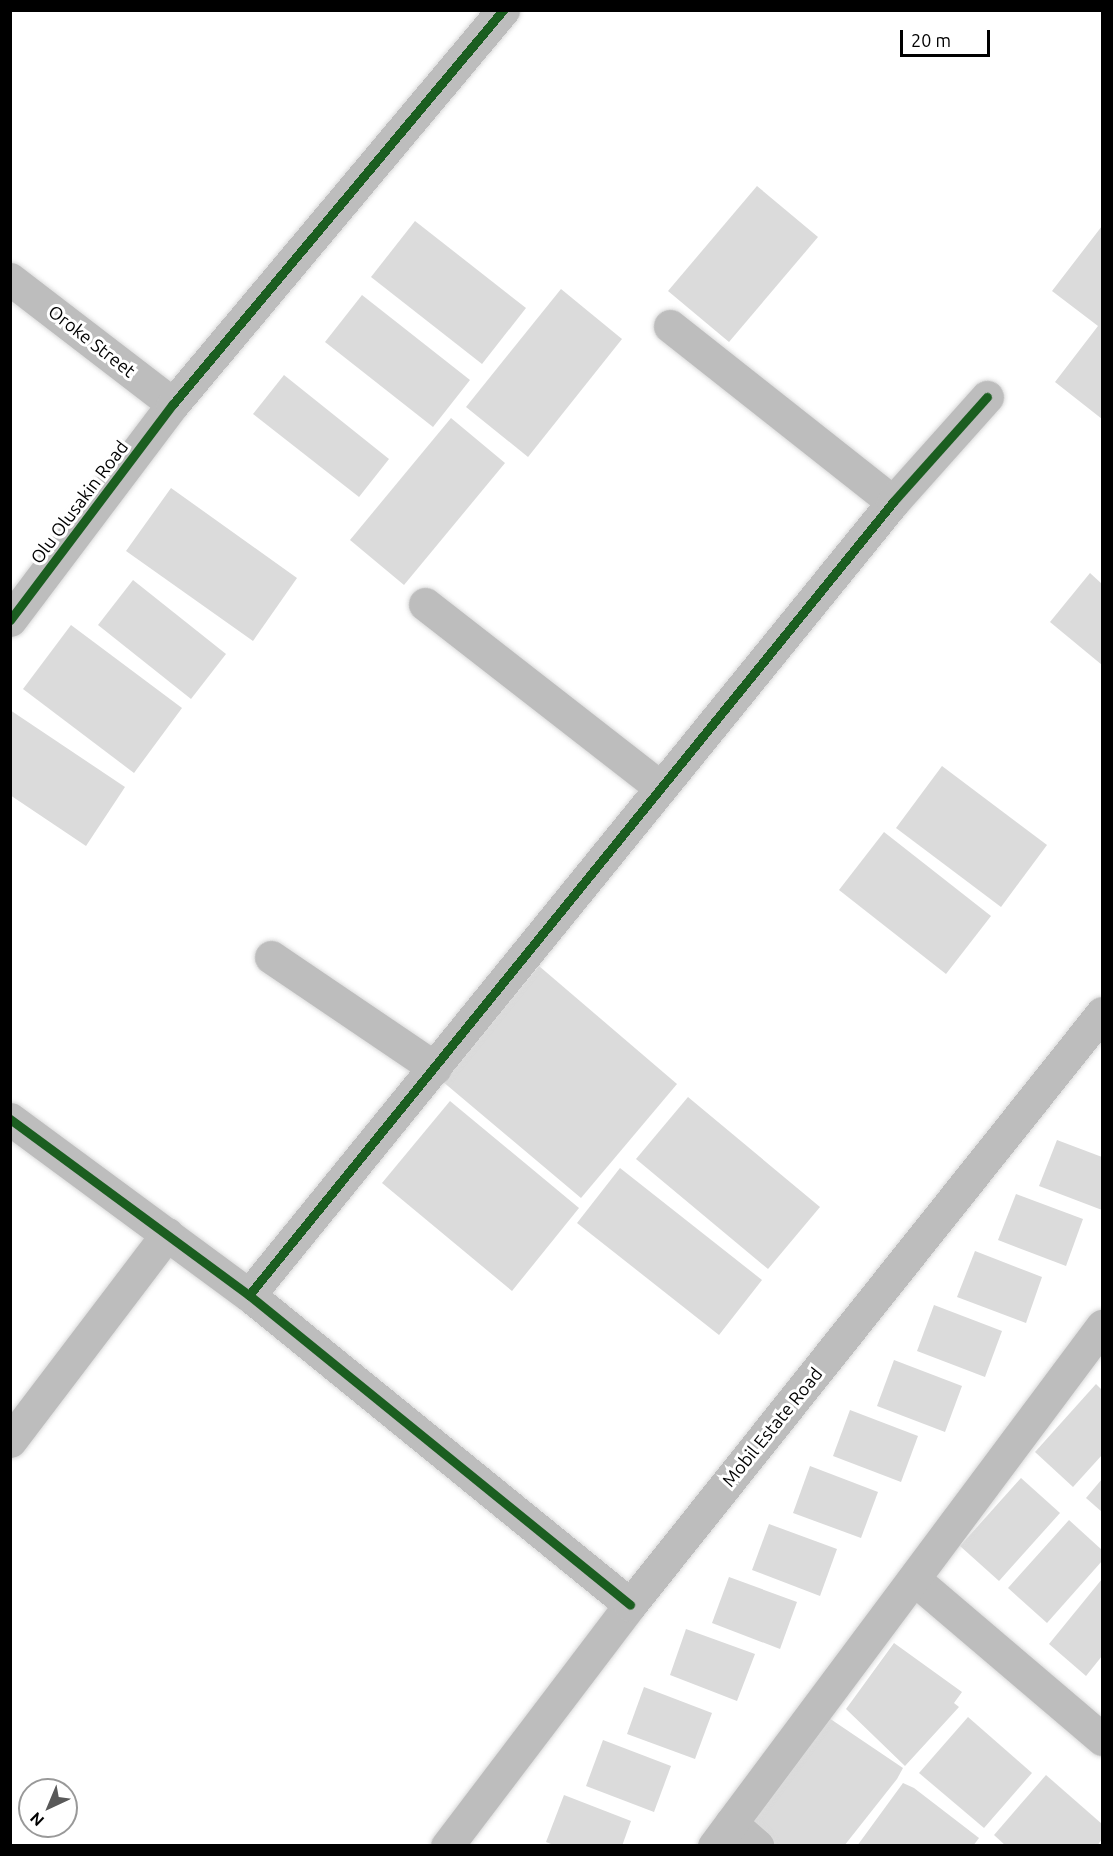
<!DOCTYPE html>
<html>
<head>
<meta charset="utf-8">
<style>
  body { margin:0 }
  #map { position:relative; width:1113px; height:1856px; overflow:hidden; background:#fff; font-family:Ubuntu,sans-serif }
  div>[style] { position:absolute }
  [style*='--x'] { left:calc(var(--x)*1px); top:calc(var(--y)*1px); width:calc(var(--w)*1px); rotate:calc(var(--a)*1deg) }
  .building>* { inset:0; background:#dbdbdb }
  .roads { filter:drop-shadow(0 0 2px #dbdbdb) drop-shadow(0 0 2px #dbdbdb) }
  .minor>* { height:33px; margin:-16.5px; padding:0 16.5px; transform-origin:16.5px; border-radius:16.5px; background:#bdbdbd }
  .major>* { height:33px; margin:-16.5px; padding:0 16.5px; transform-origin:16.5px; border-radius:16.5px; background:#bdbdbd }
  .cycleway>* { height:9px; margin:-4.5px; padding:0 4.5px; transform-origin:4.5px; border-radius:4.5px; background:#1b5e20 }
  span { translate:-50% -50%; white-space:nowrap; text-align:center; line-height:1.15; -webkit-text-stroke:6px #fff; paint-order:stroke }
  .street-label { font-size:18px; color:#000 }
  .frame { position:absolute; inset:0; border:12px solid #000; pointer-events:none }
  .north { position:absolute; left:18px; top:1778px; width:60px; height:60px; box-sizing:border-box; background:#fff; border:2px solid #999; border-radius:50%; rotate:224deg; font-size:16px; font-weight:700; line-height:24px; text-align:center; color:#000 }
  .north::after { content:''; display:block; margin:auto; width:21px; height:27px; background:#595959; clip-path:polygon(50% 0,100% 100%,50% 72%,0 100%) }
  .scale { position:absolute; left:900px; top:30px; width:90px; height:27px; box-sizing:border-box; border:3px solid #000; border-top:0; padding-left:8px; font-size:18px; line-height:21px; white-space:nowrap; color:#000; -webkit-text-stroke:4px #fff; paint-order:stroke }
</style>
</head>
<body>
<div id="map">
  <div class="building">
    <i style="clip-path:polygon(757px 186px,818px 237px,729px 342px,668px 291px)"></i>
    <i style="clip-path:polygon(415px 221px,526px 308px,482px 364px,371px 277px)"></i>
    <i style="clip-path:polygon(1102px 226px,1102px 419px,1055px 382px,1098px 326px,1052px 291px)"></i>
    <i style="clip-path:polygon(561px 289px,622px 339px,528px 457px,466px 407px)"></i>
    <i style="clip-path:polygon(362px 295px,470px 380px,433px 427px,325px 342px)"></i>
    <i style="clip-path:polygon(284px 375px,389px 459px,359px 497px,253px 414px)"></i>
    <i style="clip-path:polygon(451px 418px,505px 463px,404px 585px,350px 540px)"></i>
    <i style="clip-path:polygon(171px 488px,297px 578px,253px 641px,126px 551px)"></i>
    <i style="clip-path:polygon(1090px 573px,1102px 584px,1102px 665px,1050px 622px)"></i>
    <i style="clip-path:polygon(133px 580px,226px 654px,191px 699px,98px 625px)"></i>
    <i style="clip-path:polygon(71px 625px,182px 708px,134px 773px,23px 689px)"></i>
    <i style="clip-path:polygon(10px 710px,125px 787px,86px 846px,10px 795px)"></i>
    <i style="clip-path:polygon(942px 766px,1047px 845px,1001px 907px,896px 828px)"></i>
    <i style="clip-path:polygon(884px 832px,991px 916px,946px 974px,839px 890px)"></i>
    <i style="clip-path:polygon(539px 966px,677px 1084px,581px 1198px,442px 1081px)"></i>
    <i style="clip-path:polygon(688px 1097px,820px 1207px,768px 1269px,636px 1159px)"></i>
    <i style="clip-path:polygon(450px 1101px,579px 1208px,512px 1291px,382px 1183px)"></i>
    <i style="clip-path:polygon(1057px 1140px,1102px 1157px,1102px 1210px,1039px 1186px)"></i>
    <i style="clip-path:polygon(620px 1168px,762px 1280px,719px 1335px,577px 1223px)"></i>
    <i style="clip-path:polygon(1016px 1194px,1083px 1219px,1066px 1266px,998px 1240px)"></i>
    <i style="clip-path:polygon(975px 1251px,1042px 1277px,1026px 1323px,957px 1297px)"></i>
    <i style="clip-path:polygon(934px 1305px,1002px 1331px,985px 1377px,917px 1351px)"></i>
    <i style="clip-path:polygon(894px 1360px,962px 1386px,945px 1432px,877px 1406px)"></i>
    <i style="clip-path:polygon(1096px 1384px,1102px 1390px,1102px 1455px,1073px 1487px,1035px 1452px)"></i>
    <i style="clip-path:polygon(850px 1410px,918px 1436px,901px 1482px,833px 1456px)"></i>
    <i style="clip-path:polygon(810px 1466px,878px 1492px,861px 1538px,793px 1513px)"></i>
    <i style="clip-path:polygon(1021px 1478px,1060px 1513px,999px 1581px,960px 1546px)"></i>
    <i style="clip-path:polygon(1102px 1479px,1102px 1512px,1086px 1498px)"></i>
    <i style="clip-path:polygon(1069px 1520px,1102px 1550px,1102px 1561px,1047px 1623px,1008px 1588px)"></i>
    <i style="clip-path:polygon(769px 1524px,837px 1549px,820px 1596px,752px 1570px)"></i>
    <i style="clip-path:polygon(729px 1577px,797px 1602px,780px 1649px,712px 1623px)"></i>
    <i style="clip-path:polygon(1102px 1579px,1102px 1656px,1086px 1676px,1049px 1644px)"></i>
    <i style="clip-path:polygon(686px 1629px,755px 1654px,737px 1701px,670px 1675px)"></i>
    <i style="clip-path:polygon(894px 1643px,962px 1692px,954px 1703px,959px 1707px,905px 1766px,846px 1709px)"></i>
    <i style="clip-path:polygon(644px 1687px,712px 1713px,695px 1759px,627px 1734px)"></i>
    <i style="clip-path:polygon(826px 1716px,903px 1768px,897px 1779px,844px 1846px,736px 1846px)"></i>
    <i style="clip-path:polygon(968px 1717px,1032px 1773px,984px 1828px,919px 1773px)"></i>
    <i style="clip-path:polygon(603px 1740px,671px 1766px,654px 1812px,586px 1786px)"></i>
    <i style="clip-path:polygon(1046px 1775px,1102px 1824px,1102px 1839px,1097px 1846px,1006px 1846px,994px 1835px)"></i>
    <i style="clip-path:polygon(903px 1783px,914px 1788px,979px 1838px,973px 1846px,857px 1846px)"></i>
    <i style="clip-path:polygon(564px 1795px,631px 1821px,622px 1846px,556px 1846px,546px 1842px)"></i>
  </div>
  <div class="roads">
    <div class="minor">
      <i style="--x:10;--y:279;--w:205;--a:37.5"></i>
      <i style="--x:670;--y:326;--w:284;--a:38.3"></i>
      <i style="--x:425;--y:604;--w:298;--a:37.9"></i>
      <i style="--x:10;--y:620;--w:271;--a:-53"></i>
      <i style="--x:173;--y:404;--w:514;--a:-50.05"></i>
      <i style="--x:271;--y:957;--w:198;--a:34.1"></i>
      <i style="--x:10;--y:1119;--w:297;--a:36.4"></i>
      <i style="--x:249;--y:1295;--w:491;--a:39.1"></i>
      <i style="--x:249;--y:1295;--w:1022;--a:-50.92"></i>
      <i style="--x:893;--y:502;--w:141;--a:-48.2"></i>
      <i style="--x:10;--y:1441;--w:260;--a:-52.8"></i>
      <i style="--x:914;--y:1579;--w:247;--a:40.4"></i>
      <i style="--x:731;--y:1823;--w:35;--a:41"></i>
      <i style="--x:714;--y:1846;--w:649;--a:-53.27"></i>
    </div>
    <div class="major">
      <i style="--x:447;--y:1846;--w:303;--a:-52.8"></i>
      <i style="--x:630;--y:1605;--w:757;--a:-51.43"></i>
    </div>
  </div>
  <div class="cycleway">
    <i style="--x:10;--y:620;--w:271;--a:-53"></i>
    <i style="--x:173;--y:404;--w:514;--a:-50.05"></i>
    <i style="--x:10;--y:1119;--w:297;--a:36.4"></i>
    <i style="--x:249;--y:1295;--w:491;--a:39.1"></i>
    <i style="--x:249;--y:1295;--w:1022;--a:-50.92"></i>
    <i style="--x:893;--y:502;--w:141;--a:-48.2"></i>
  </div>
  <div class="street-label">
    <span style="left:92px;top:341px;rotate:38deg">Oroke Street</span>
    <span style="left:79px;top:502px;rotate:-53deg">Olu Olusakin Road</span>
    <span style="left:772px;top:1427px;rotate:-51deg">Mobil Estate Road</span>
  </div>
  <div class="frame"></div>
  <div class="north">N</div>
  <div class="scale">20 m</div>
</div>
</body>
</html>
